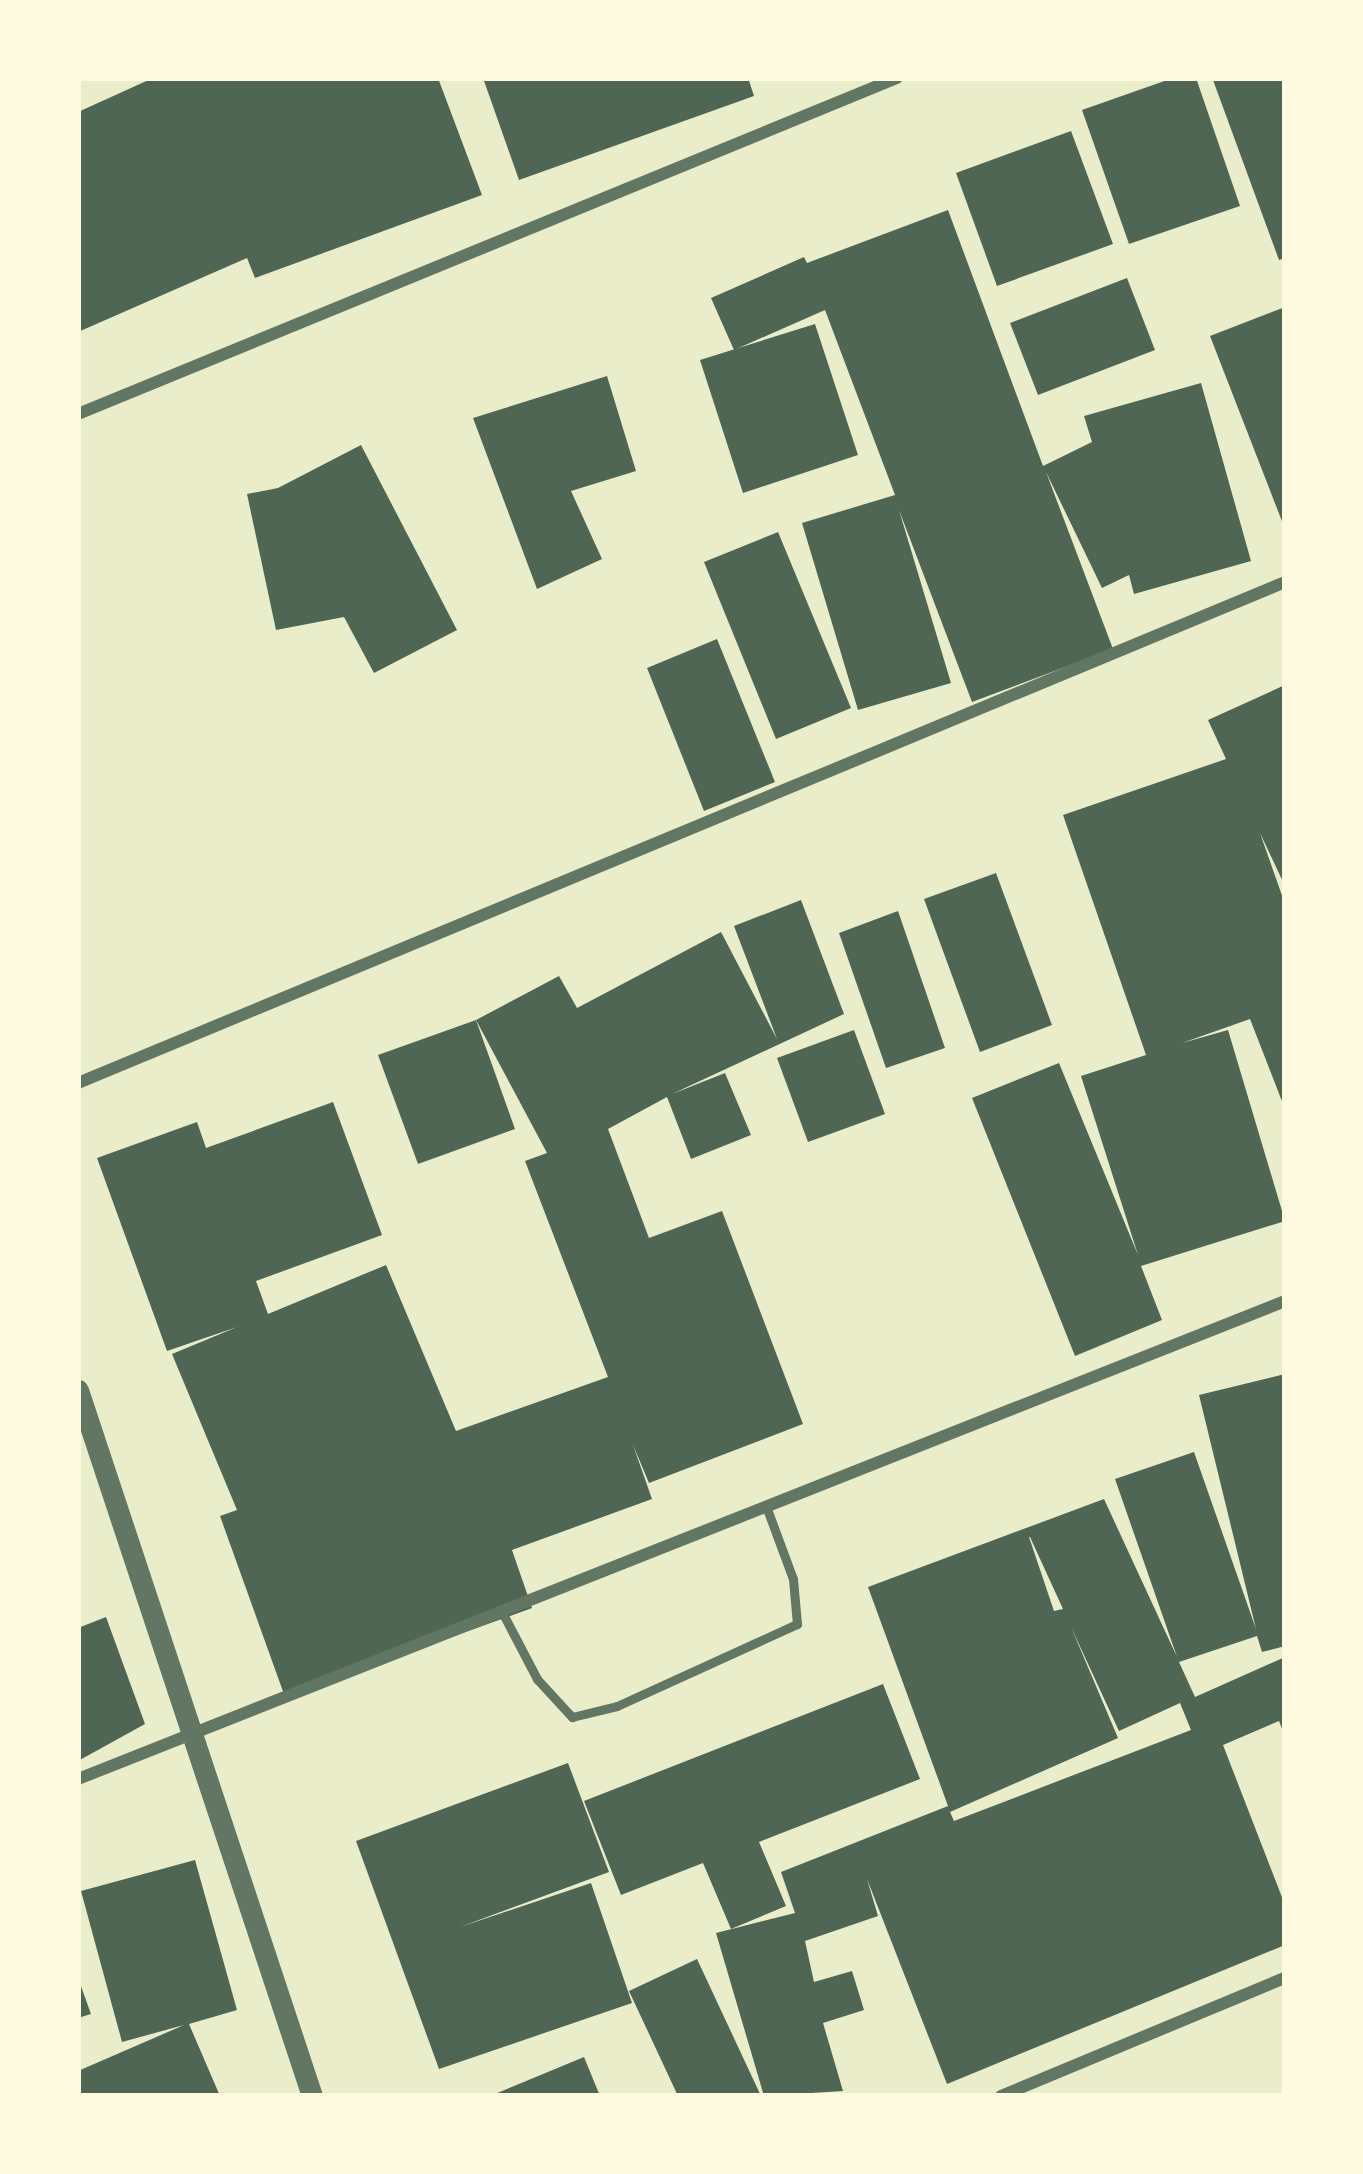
<!DOCTYPE html>
<html>
<head>
<meta charset="utf-8">
<style>
  body { margin:0 }
  #map { position:relative; width:1363px; height:2174px; overflow:hidden; background:#e9edc9; font-family:Manrope,sans-serif }
  div>[style] { position:absolute }
  [style*='--x'] { left:calc(var(--x)*1px); top:calc(var(--y)*1px); width:calc(var(--w)*1px); rotate:calc(var(--a)*1deg) }
  .building>* { inset:0; background:#4f6655 }
  .service>* { height:9px; margin:-4.5px; padding:0 4.5px; transform-origin:4.5px; border-radius:4.5px; background:#617663 }
  .minor>* { height:12px; margin:-6px; padding:0 6px; transform-origin:6px; border-radius:6px; background:#617663 }
  .tertiary>* { height:21px; margin:-10.5px; padding:0 10.5px; transform-origin:10.5px; border-radius:10.5px; background:#617663 }
  span { translate:-50% -50%; white-space:nowrap; text-align:center; line-height:1.15; -webkit-text-stroke:12px #fefae0; paint-order:stroke }
  .frame { position:absolute; inset:0; border:81px solid #fefae0; pointer-events:none }
</style>
</head>
<body>
<div id="map">
  <div class="building">
    <i style="clip-path:polygon(153px 78px,438px 78px,482px 195px,255px 278px,247px 258px,78px 332px,78px 112px)"></i>
    <i style="clip-path:polygon(483px 78px,748px 78px,754px 96px,519px 180px)"></i>
    <i style="clip-path:polygon(1173px 78px,1196px 78px,1240px 206px,1129px 244px,1082px 110px)"></i>
    <i style="clip-path:polygon(1285px 78px,1285px 258px,1279px 260px,1213px 80px)"></i>
    <i style="clip-path:polygon(1071px 131px,1113px 244px,997px 286px,956px 173px)"></i>
    <i style="clip-path:polygon(948px 210px,1043px 466px,1092px 442px,1084px 416px,1201px 383px,1251px 561px,1134px 594px,1129px 575px,1102px 588px,1046px 472px,1113px 649px,972px 702px,899px 510px,951px 683px,858px 710px,802px 523px,895px 495px,825px 310px,734px 350px,711px 298px,804px 257px,807px 263px)"></i>
    <i style="clip-path:polygon(1127px 278px,1155px 350px,1038px 395px,1010px 323px)"></i>
    <i style="clip-path:polygon(1285px 307px,1285px 529px,1210px 336px)"></i>
    <i style="clip-path:polygon(815px 324px,858px 455px,743px 493px,700px 360px)"></i>
    <i style="clip-path:polygon(607px 376px,636px 471px,571px 491px,602px 559px,537px 589px,473px 418px)"></i>
    <i style="clip-path:polygon(361px 445px,457px 630px,374px 673px,344px 617px,276px 630px,247px 494px,278px 488px)"></i>
    <i style="clip-path:polygon(778px 532px,851px 708px,776px 739px,704px 562px)"></i>
    <i style="clip-path:polygon(717px 639px,775px 782px,704px 811px,647px 668px)"></i>
    <i style="clip-path:polygon(1285px 685px,1285px 886px,1260px 833px,1285px 904px,1285px 1109px,1250px 1019px,1182px 1043px,1228px 1030px,1285px 1221px,1141px 1266px,1162px 1320px,1075px 1356px,972px 1098px,1059px 1063px,1138px 1255px,1081px 1076px,1146px 1055px,1063px 815px,1226px 759px,1208px 720px)"></i>
    <i style="clip-path:polygon(996px 873px,1052px 1025px,980px 1052px,924px 899px)"></i>
    <i style="clip-path:polygon(801px 900px,844px 1014px,672px 1094px,725px 1073px,751px 1135px,691px 1159px,667px 1097px,608px 1129px,649px 1238px,722px 1211px,803px 1424px,649px 1483px,633px 1445px,652px 1499px,512px 1550px,532px 1608px,285px 1697px,220px 1516px,237px 1510px,172px 1354px,237px 1327px,167px 1351px,97px 1158px,197px 1122px,206px 1148px,333px 1102px,382px 1235px,256px 1281px,268px 1314px,386px 1265px,456px 1431px,608px 1377px,525px 1161px,547px 1153px,476px 1020px,559px 976px,577px 1008px,721px 932px,777px 1039px,734px 926px)"></i>
    <i style="clip-path:polygon(898px 911px,945px 1048px,886px 1068px,839px 933px)"></i>
    <i style="clip-path:polygon(476px 1020px,515px 1129px,418px 1164px,378px 1055px)"></i>
    <i style="clip-path:polygon(854px 1030px,885px 1114px,808px 1142px,777px 1058px)"></i>
    <i style="clip-path:polygon(evenodd,1285px 1374px,1285px 1646px,1262px 1652px,1257px 1636px,1179px 1662px,1195px 1697px,1285px 1657px,1285px 1736px,1279px 1721px,1223px 1745px,1285px 1905px,1285px 1945px,947px 2084px,867px 1879px,878px 1916px,805px 1941px,814px 1982px,852px 1971px,864px 2010px,823px 2023px,843px 2091px,764px 2096px,716px 1933px,795px 1913px,781px 1872px,948px 1806px,868px 1587px,1104px 1499px,1177px 1657px,1115px 1479px,1194px 1452px,1256px 1629px,1199px 1395px,1285px 1374px,1029px 1537px,1030px 1537px,1063px 1609px,1054px 1611px,1029px 1537px,1285px 1374px,1071px 1627px,1119px 1731px,1180px 1703px,1191px 1730px,954px 1821px,950px 1812px,1118px 1738px,1071px 1627px)"></i>
    <i style="clip-path:polygon(106px 1617px,145px 1724px,78px 1761px,78px 1628px)"></i>
    <i style="clip-path:polygon(883px 1684px,920px 1779px,759px 1842px,786px 1906px,731px 1929px,703px 1863px,621px 1895px,584px 1801px)"></i>
    <i style="clip-path:polygon(568px 1763px,609px 1872px,460px 1927px,591px 1883px,632px 2003px,439px 2069px,356px 1841px)"></i>
    <i style="clip-path:polygon(195px 1860px,237px 2010px,189px 2024px,220px 2096px,78px 2096px,78px 2071px,184px 2025px,122px 2042px,81px 1891px)"></i>
    <i style="clip-path:polygon(697px 1959px,761px 2096px,678px 2096px,629px 1991px)"></i>
    <i style="clip-path:polygon(78px 1978px,91px 2014px,78px 2018px)"></i>
    <i style="clip-path:polygon(584px 2057px,600px 2096px,490px 2096px)"></i>
  </div>
  <div class="service">
    <i style="--x:501;--y:1610;--w:78;--a:62.4"></i>
    <i style="--x:537;--y:1679;--w:52;--a:47.4"></i>
    <i style="--x:572;--y:1717;--w:46;--a:-13.7"></i>
    <i style="--x:617;--y:1706;--w:198;--a:-24.5"></i>
    <i style="--x:797;--y:1624;--w:45;--a:-95.1"></i>
    <i style="--x:793;--y:1579;--w:78;--a:-110.3"></i>
  </div>
  <div class="minor">
    <i style="--x:78;--y:414;--w:885;--a:-22.31"></i>
    <i style="--x:78;--y:1083;--w:1307;--a:-22.54"></i>
    <i style="--x:78;--y:1779;--w:1298;--a:-21.6"></i>
    <i style="--x:1001;--y:2096;--w:308;--a:-22.6"></i>
  </div>
  <div class="tertiary">
    <i style="--x:78;--y:1390;--w:744;--a:71.66"></i>
  </div>
  <div class="frame"></div>
</div>
</body>
</html>
